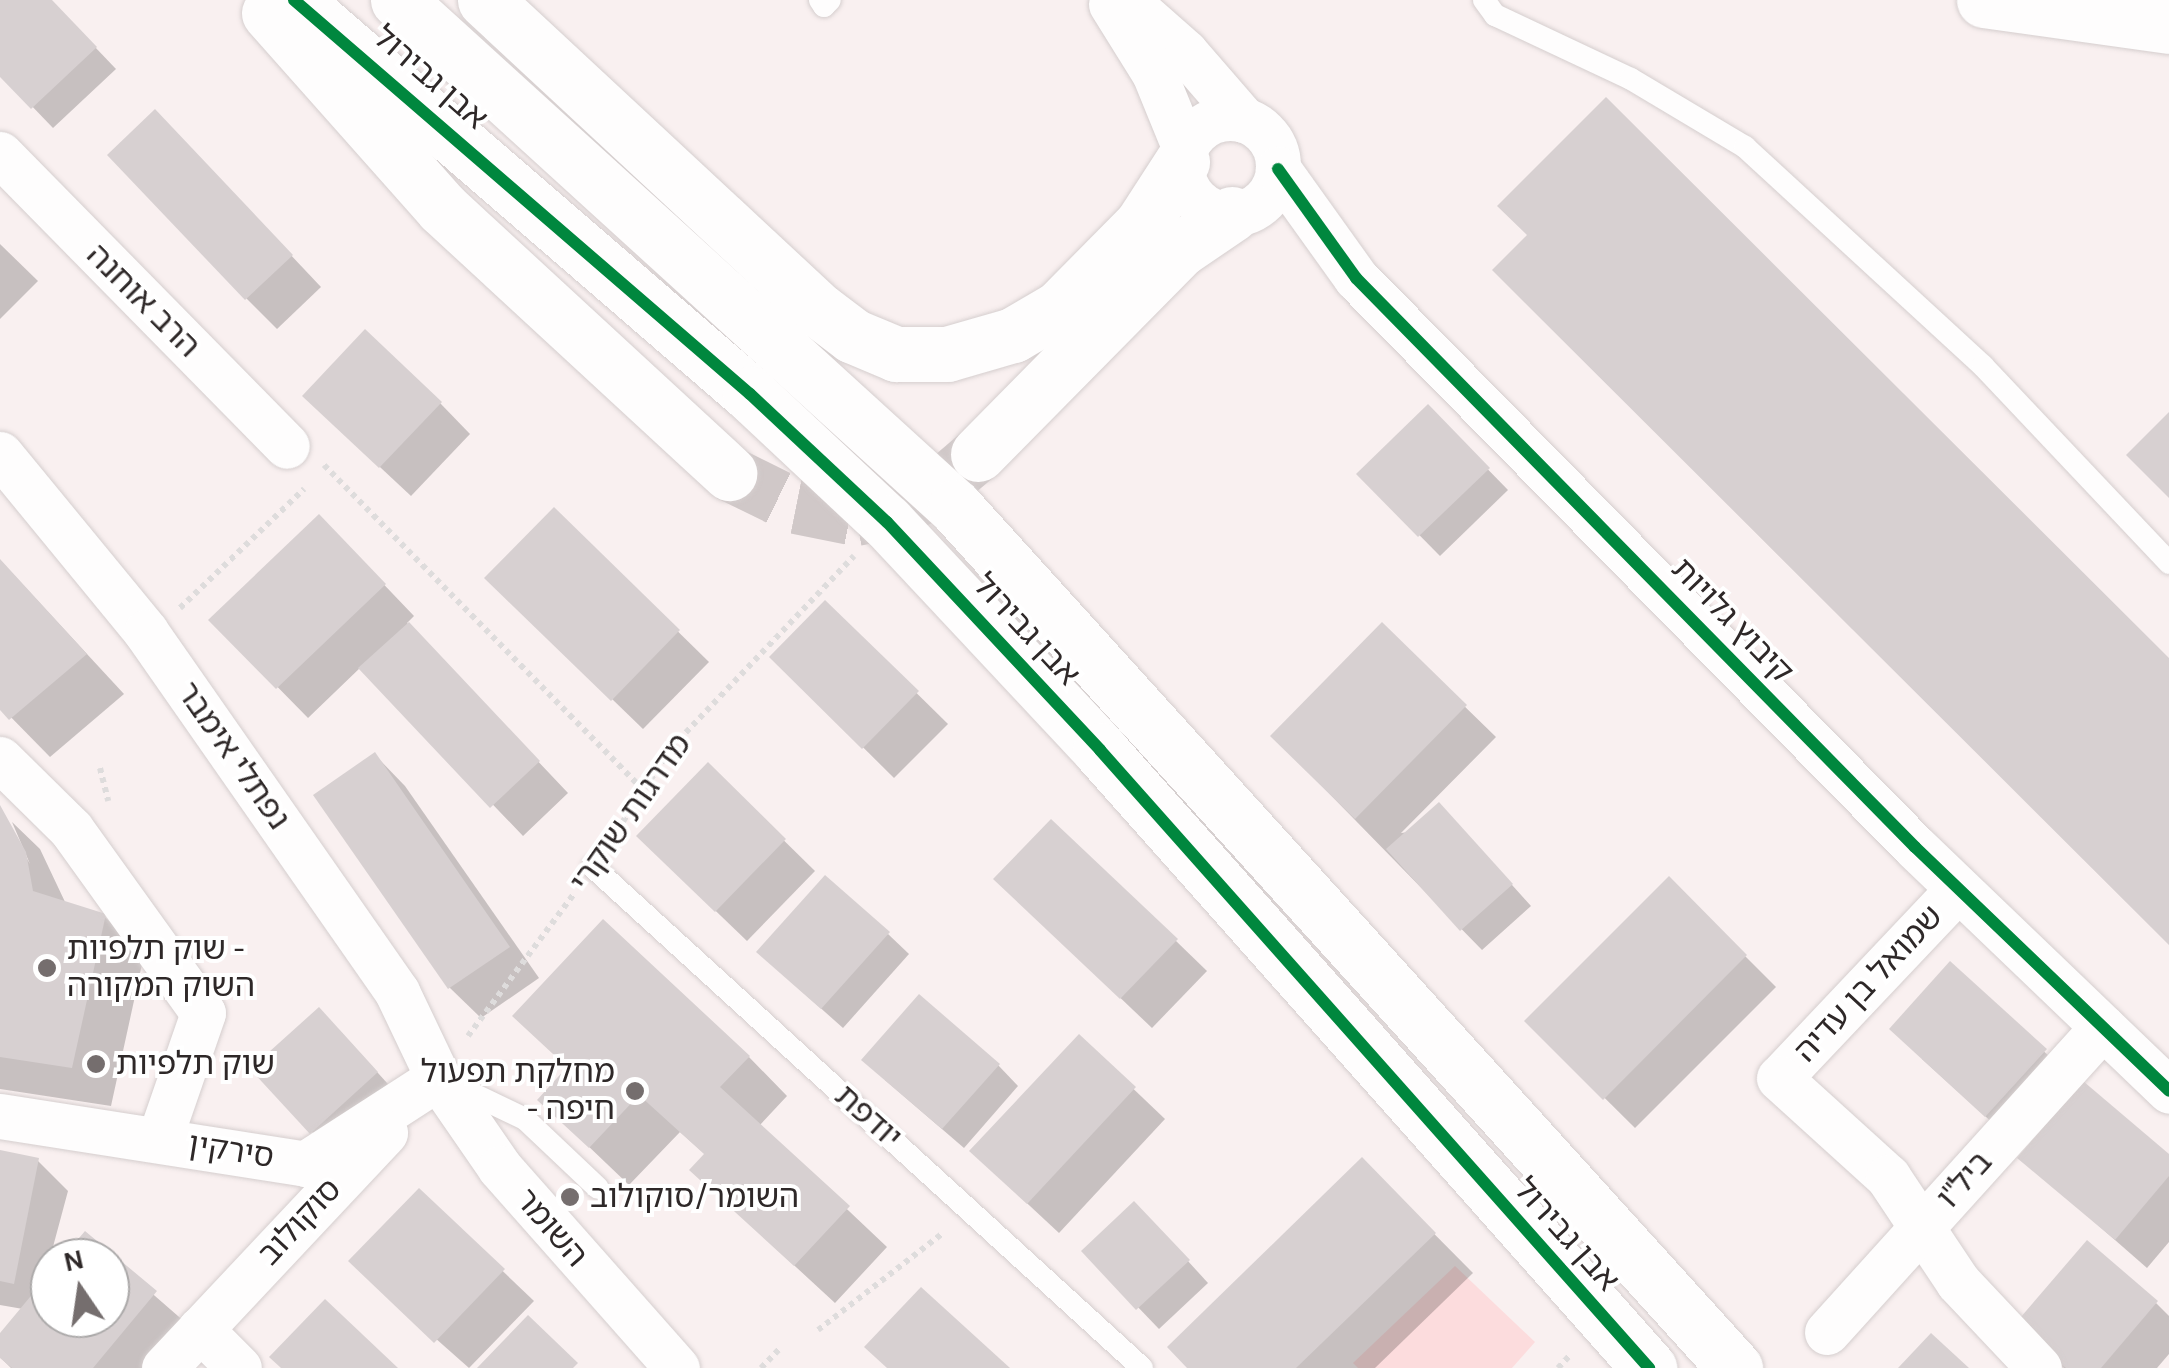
<!DOCTYPE html>
<html>
<head>
<meta charset="utf-8">
<style>
  body { margin:0 }
  #map { position:relative; width:2169px; height:1368px; overflow:hidden; background:#f9f0f0; font-family:Karla,"Noto Sans Hebrew",sans-serif }
  div>[style] { position:absolute }
  [style*='--x'] { left:calc(var(--x)*1px); top:calc(var(--y)*1px); width:calc(var(--w)*1px); rotate:calc(var(--a)*1deg) }
  .green>* { inset:0; background:#fcdcdd }
  .shadow>* { inset:0; background:#0003 }
  .building>* { inset:0; background:#d7d0d1 }
  .secondary-tunnel>* { height:55px; margin-top:-27.5px; transform-origin:0; background:repeating-linear-gradient(90deg,#d0c8c8 0 55px,transparent 0 83px) }
  .path>* { height:6px; margin-top:-3px; transform-origin:0; background:repeating-linear-gradient(90deg,#dedcdc 0 5px,transparent 0 10px) }
  .roads { filter:drop-shadow(0 0 2px #d5cece) drop-shadow(0 0 2px #d5cece) }
  .lane>* { height:22px; margin:-11px; padding:0 11px; transform-origin:11px; border-radius:11px; background:#fefdfd }
  .street>* { height:45px; margin:-22.5px; padding:0 22.5px; transform-origin:22.5px; border-radius:22.5px; background:#fefdfd }
  .street>.ring { margin:-22.5px; padding:0; box-sizing:content-box; background:none; border:45px solid #fefdfd; border-radius:50% }
  .secondary>* { height:55px; margin:-27.5px; padding:0 27.5px; transform-origin:27.5px; border-radius:27.5px; background:#fefdfd }
  .highway>* { height:55px; margin:-27.5px; padding:0 27.5px; transform-origin:27.5px; border-radius:27.5px; background:#fefdfd }
  .cycleway>* { height:12px; margin:-6px; padding:0 6px; transform-origin:6px; border-radius:6px; background:#00873e }
  .dots>* { width:28px; height:28px; translate:-50% -50%; box-sizing:border-box; border:5px solid #fff; border-radius:50% }
  span { translate:-50% -50%; white-space:nowrap; text-align:center; line-height:1.15; -webkit-text-stroke:8px #fff; paint-order:stroke }
  .street-label { font-size:32px; color:#2e2828 }
  .poi-label { font-size:32px; color:#2e2828 }
  .left { translate:0 -50%; text-align:left }
  .right { translate:-100% -50%; text-align:right }
  .north { position:absolute; left:30px; top:1238px; width:100px; height:100px; box-sizing:border-box; background:#fff; border:2px solid #aba9a9; border-radius:50%; rotate:347deg; font-size:28px; font-weight:700; line-height:40px; text-align:center; color:#2e2828 }
  .north::after { content:''; display:block; margin:auto; width:35px; height:45px; background:#756e6e; clip-path:polygon(50% 0,100% 100%,50% 72%,0 100%) }
</style>
</head>
<body>
<div id="map">
  <div class="green">
    <i style="clip-path:polygon(1455px 1266px,1535px 1342px,1512px 1368px,1358px 1368px,1353px 1363px)"></i>
  </div>
  <div class="shadow">
    <i style="clip-path:polygon(0 0,50px 0,116px 69px,53px 128px,0 73px)"></i>
    <i style="clip-path:polygon(185px 143px,321px 287px,277px 329px,246px 298px)"></i>
    <i style="clip-path:polygon(0 244px,38px 281px,0 319px)"></i>
    <i style="clip-path:polygon(440px 403px,470px 434px,411px 496px,336px 426px)"></i>
    <i style="clip-path:polygon(1428px 408px,1508px 490px,1440px 556px,1359px 474px)"></i>
    <i style="clip-path:polygon(554px 510px,709px 662px,643px 729px,518px 608px)"></i>
    <i style="clip-path:polygon(349px 548px,414px 616px,407px 623px,568px 793px,523px 836px,361px 667px,308px 718px,212px 620px)"></i>
    <i style="clip-path:polygon(0 560px,124px 694px,50px 757px,0 706px)"></i>
    <i style="clip-path:polygon(825px 603px,948px 724px,894px 778px,772px 657px)"></i>
    <i style="clip-path:polygon(1382px 626px,1496px 737px,1401px 833px,1459px 826px,1531px 906px,1482px 950px,1273px 736px)"></i>
    <i style="clip-path:polygon(375px 755px,405px 786px,539px 978px,481px 1018px,450px 988px,317px 795px)"></i>
    <i style="clip-path:polygon(708px 766px,815px 871px,747px 941px,669px 866px)"></i>
    <i style="clip-path:polygon(0 810px,30px 864px,12px 822px,40px 849px,66px 904px,104px 916px,144px 955px,111px 1106px,0 1089px)"></i>
    <i style="clip-path:polygon(1669px 880px,1776px 987px,1635px 1128px,1527px 1021px)"></i>
    <i style="clip-path:polygon(1027px 909px,1176px 941px,1207px 971px,1152px 1028px)"></i>
    <i style="clip-path:polygon(888px 934px,909px 954px,843px 1028px,780px 972px)"></i>
    <i style="clip-path:polygon(1950px 965px,2076px 1081px,2017px 1145px,1922px 1059px)"></i>
    <i style="clip-path:polygon(340px 1031px,397px 1094px,333px 1152px,312px 1132px)"></i>
    <i style="clip-path:polygon(1079px 1037px,1165px 1119px,1059px 1233px,1003px 1181px)"></i>
    <i style="clip-path:polygon(749px 1057px,787px 1096px,759px 1126px,887px 1247px,835px 1303px,732px 1208px,706px 1155px,680px 1132px,629px 1185px,540px 1100px)"></i>
    <i style="clip-path:polygon(998px 1065px,1018px 1086px,964px 1148px,885px 1080px)"></i>
    <i style="clip-path:polygon(0 1153px,37px 1160px,68px 1191px,50px 1258px,50px 1318px,110px 1318px,110px 1258px,65px 1258px,85px 1235px,186px 1323px,149px 1368px,11px 1368px,0 1357px,0 1337px,23px 1309px,0 1305px)"></i>
    <i style="clip-path:polygon(2169px 1157px,2169px 1242px,2147px 1268px,2021px 1158px)"></i>
    <i style="clip-path:polygon(1362px 1161px,1473px 1273px,1375px 1368px,1191px 1368px)"></i>
    <i style="clip-path:polygon(419px 1191px,534px 1301px,469px 1368px,382px 1291px)"></i>
    <i style="clip-path:polygon(1155px 1225px,1208px 1283px,1159px 1329px,1084px 1251px)"></i>
    <i style="clip-path:polygon(2156px 1303px,2169px 1316px,2169px 1354px,2157px 1368px,2064px 1368px,2048px 1355px)"></i>
  </div>
  <div class="building">
    <i style="clip-path:polygon(0 0,52px 0,97px 47px,31px 109px,0 77px)"></i>
    <i style="clip-path:polygon(1606px 97px,2169px 658px,2169px 945px,1492px 270px,1527px 235px,1497px 206px)"></i>
    <i style="clip-path:polygon(155px 109px,293px 255px,245px 300px,107px 155px)"></i>
    <i style="clip-path:polygon(365px 329px,442px 402px,379px 468px,302px 396px)"></i>
    <i style="clip-path:polygon(1428px 404px,1490px 468px,1418px 537px,1356px 474px)"></i>
    <i style="clip-path:polygon(2169px 412px,2169px 498px,2126px 455px)"></i>
    <i style="clip-path:polygon(554px 507px,680px 630px,611px 701px,484px 578px)"></i>
    <i style="clip-path:polygon(319px 514px,386px 584px,276px 689px,208px 620px)"></i>
    <i style="clip-path:polygon(0 559px,87px 654px,9px 720px,0 710px)"></i>
    <i style="clip-path:polygon(825px 600px,919px 691px,862px 749px,769px 657px)"></i>
    <i style="clip-path:polygon(409px 622px,540px 761px,490px 808px,358px 668px)"></i>
    <i style="clip-path:polygon(1382px 622px,1467px 705px,1355px 819px,1270px 736px)"></i>
    <i style="clip-path:polygon(375px 752px,510px 947px,448px 989px,313px 795px)"></i>
    <i style="clip-path:polygon(708px 762px,786px 839px,715px 912px,636px 836px)"></i>
    <i style="clip-path:polygon(1439px 802px,1513px 884px,1460px 931px,1386px 849px)"></i>
    <i style="clip-path:polygon(0 805px,26px 852px,33px 891px,106px 914px,72px 1068px,0 1057px)"></i>
    <i style="clip-path:polygon(1051px 819px,1178px 939px,1120px 999px,993px 879px)"></i>
    <i style="clip-path:polygon(825px 875px,890px 932px,821px 1009px,756px 952px)"></i>
    <i style="clip-path:polygon(1669px 876px,1747px 955px,1603px 1100px,1524px 1021px)"></i>
    <i style="clip-path:polygon(603px 919px,750px 1056px,720px 1087px,850px 1206px,794px 1266px,689px 1170px,704px 1154px,639px 1095px,589px 1148px,537px 1100px,567px 1067px,512px 1016px)"></i>
    <i style="clip-path:polygon(1950px 961px,2047px 1049px,1985px 1117px,1889px 1029px)"></i>
    <i style="clip-path:polygon(919px 994px,1000px 1064px,942px 1129px,861px 1060px)"></i>
    <i style="clip-path:polygon(319px 1007px,378px 1072px,310px 1134px,250px 1069px)"></i>
    <i style="clip-path:polygon(1079px 1034px,1136px 1087px,1027px 1204px,969px 1151px)"></i>
    <i style="clip-path:polygon(2083px 1081px,2169px 1154px,2169px 1176px,2115px 1240px,2017px 1158px)"></i>
    <i style="clip-path:polygon(0 1150px,39px 1158px,14px 1284px,0 1281px)"></i>
    <i style="clip-path:polygon(1362px 1157px,1436px 1233px,1296px 1368px,1187px 1368px,1167px 1347px)"></i>
    <i style="clip-path:polygon(419px 1188px,505px 1269px,434px 1343px,348px 1261px)"></i>
    <i style="clip-path:polygon(1134px 1201px,1190px 1260px,1136px 1310px,1081px 1251px)"></i>
    <i style="clip-path:polygon(85px 1231px,157px 1291px,93px 1368px,12px 1368px,0 1358px,0 1333px,50px 1273px,50px 1318px,110px 1318px,110px 1258px,62px 1258px)"></i>
    <i style="clip-path:polygon(2087px 1240px,2158px 1301px,2101px 1368px,2066px 1368px,2014px 1325px)"></i>
    <i style="clip-path:polygon(921px 1287px,1010px 1368px,887px 1368px,864px 1347px)"></i>
    <i style="clip-path:polygon(325px 1299px,398px 1368px,281px 1368px,269px 1357px)"></i>
    <i style="clip-path:polygon(528px 1315px,578px 1363px,573px 1368px,477px 1368px)"></i>
    <i style="clip-path:polygon(1931px 1333px,1969px 1368px,1898px 1368px)"></i>
  </div>
  <div class="secondary-tunnel">
    <i style="--x:729;--y:473;--w:75;--a:26.2"></i>
    <i style="--x:796;--y:506;--w:61;--a:11.3"></i>
    <i style="--x:856;--y:518;--w:41;--a:-11.3"></i>
    <i style="--x:896;--y:510;--w:46;--a:-27.1"></i>
    <i style="--x:937;--y:489;--w:54;--a:-40.5"></i>
  </div>
  <div class="path">
    <i style="--x:324;--y:465;--w:455;--a:45.5"></i>
    <i style="--x:180;--y:608;--w:172;--a:-43.8"></i>
    <i style="--x:100;--y:768;--w:34;--a:76"></i>
    <i style="--x:612;--y:838;--w:109;--a:-56.6"></i>
    <i style="--x:672;--y:747;--w:264;--a:-46.4"></i>
    <i style="--x:468;--y:1036;--w:177;--a:-53.3"></i>
    <i style="--x:818;--y:1330;--w:158;--a:-37.8"></i>
    <i style="--x:761;--y:1368;--w:28;--a:-46"></i>
    <i style="--x:1558;--y:1368;--w:18;--a:-47"></i>
  </div>
  <div class="roads">
    <div class="lane">
      <i style="--x:820;--y:0;--w:7;--a:56"></i>
      <i style="--x:824;--y:6;--w:8;--a:-45"></i>
      <i style="--x:1484;--y:0;--w:19;--a:54"></i>
      <i style="--x:1495;--y:15;--w:150;--a:25.2"></i>
      <i style="--x:1631;--y:79;--w:133;--a:30.8"></i>
      <i style="--x:1745;--y:147;--w:323;--a:42.6"></i>
      <i style="--x:1983;--y:366;--w:271;--a:46.6"></i>
      <i style="--x:593;--y:867;--w:743;--a:42.38"></i>
      <i style="--x:452;--y:1084;--w:81;--a:25.6"></i>
      <i style="--x:525;--y:1119;--w:100;--a:43.4"></i>
    </div>
    <div class="street">
      <i style="--x:1126;--y:0;--w:79;--a:41.4"></i>
      <i style="--x:1185;--y:52;--w:90;--a:49.1"></i>
      <i style="--x:1111;--y:4;--w:81;--a:58.1"></i>
      <i style="--x:1154;--y:73;--w:82;--a:67.8"></i>
      <i class="ring" style="left:1182px;top:118px;width:51px;height:51px"></i>
      <i style="--x:0;--y:154;--w:409;--a:45.5"></i>
      <i style="--x:1278;--y:169;--w:134;--a:54.4"></i>
      <i style="--x:1356;--y:278;--w:798;--a:45.51"></i>
      <i style="--x:1915;--y:847;--w:352;--a:43.8"></i>
      <i style="--x:0;--y:454;--w:230;--a:50.6"></i>
      <i style="--x:146;--y:632;--w:439;--a:55.1"></i>
      <i style="--x:397;--y:992;--w:95;--a:64.5"></i>
      <i style="--x:438;--y:1078;--w:109;--a:55.4"></i>
      <i style="--x:500;--y:1168;--w:267;--a:48.5"></i>
      <i style="--x:0;--y:759;--w:100;--a:44.6"></i>
      <i style="--x:71;--y:829;--w:226;--a:54.3"></i>
      <i style="--x:203;--y:1013;--w:134;--a:109.1"></i>
      <i style="--x:1958;--y:889;--w:260;--a:133.4"></i>
      <i style="--x:1779;--y:1078;--w:147;--a:42.2"></i>
      <i style="--x:1888;--y:1177;--w:126;--a:56.3"></i>
      <i style="--x:1958;--y:1282;--w:118;--a:46.7"></i>
      <i style="--x:0;--y:1116;--w:309;--a:8.9"></i>
      <i style="--x:305;--y:1164;--w:158;--a:-32.9"></i>
      <i style="--x:200;--y:1329;--w:55;--a:45"></i>
      <i style="--x:1827;--y:1332;--w:411;--a:-47.9"></i>
      <i style="--x:164;--y:1368;--w:323;--a:-46.8"></i>
    </div>
    <div class="secondary">
      <i style="--x:294;--y:0;--w:603;--a:40.83"></i>
      <i style="--x:750;--y:394;--w:187;--a:43.1"></i>
      <i style="--x:887;--y:522;--w:312;--a:46.9"></i>
      <i style="--x:1100;--y:750;--w:827;--a:48.38"></i>
      <i style="--x:398;--y:0;--w:753;--a:42.31"></i>
      <i style="--x:955;--y:507;--w:1162;--a:47.83"></i>
      <i style="--x:485;--y:0;--w:457;--a:42.9"></i>
      <i style="--x:820;--y:311;--w:41;--a:37.1"></i>
      <i style="--x:853;--y:336;--w:47;--a:22.7"></i>
      <i style="--x:896;--y:354;--w:51;--a:0"></i>
      <i style="--x:947;--y:354;--w:69;--a:-16.1"></i>
      <i style="--x:1013;--y:335;--w:53;--a:-30.4"></i>
      <i style="--x:1059;--y:308;--w:118;--a:-45.3"></i>
      <i style="--x:1142;--y:224;--w:74;--a:-57.2"></i>
      <i style="--x:269;--y:13;--w:261;--a:48.4"></i>
      <i style="--x:442;--y:208;--w:391;--a:42.7"></i>
      <i style="--x:978;--y:454;--w:286;--a:-45.4"></i>
      <i style="--x:1179;--y:250;--w:64;--a:-34.2"></i>
    </div>
    <div class="highway">
      <i style="--x:1984;--y:0;--w:187;--a:8"></i>
    </div>
  </div>
  <div class="cycleway">
    <i style="--x:294;--y:0;--w:603;--a:40.83"></i>
    <i style="--x:750;--y:394;--w:187;--a:43.1"></i>
    <i style="--x:887;--y:522;--w:312;--a:46.9"></i>
    <i style="--x:1100;--y:750;--w:827;--a:48.38"></i>
    <i style="--x:1278;--y:169;--w:134;--a:54.4"></i>
    <i style="--x:1356;--y:278;--w:798;--a:45.51"></i>
    <i style="--x:1915;--y:847;--w:352;--a:43.8"></i>
  </div>
  <div class="dots">
    <i style="left:47px;top:968px;background:#756e6e"></i>
    <i style="left:96px;top:1064px;background:#756e6e"></i>
    <i style="left:635px;top:1091px;background:#756e6e"></i>
    <i style="left:570px;top:1197px;background:#756e6e"></i>
  </div>
  <div class="street-label">
    <span style="left:430px;top:78px;rotate:41deg">אבן גבירול</span>
    <span style="left:143px;top:301px;rotate:45deg">הרב אוחנה</span>
    <span style="left:1732px;top:621px;rotate:46deg">קיבוץ גלויות</span>
    <span style="left:1026px;top:630px;rotate:47deg">אבן גבירול</span>
    <span style="left:233px;top:756px;rotate:55deg">נפתלי אימבר</span>
    <span style="left:631px;top:813px;rotate:-55deg">מדרגות שוקרי</span>
    <span style="left:1869px;top:984px;rotate:-47deg">שמואל בן עדיה</span>
    <span style="left:868px;top:1117px;rotate:42deg">יודפת</span>
    <span style="left:231px;top:1151px;rotate:9deg">סירקין</span>
    <span style="left:1965px;top:1180px;rotate:-48deg">ביל"ו</span>
    <span style="left:300px;top:1222px;rotate:-47deg">סוקולוב</span>
    <span style="left:551px;top:1228px;rotate:49deg">השומר</span>
    <span style="left:1566px;top:1235px;rotate:48deg">אבן גבירול</span>
  </div>
  <div class="poi-label">
    <span class="left" style="left:67px;top:968px">שוק תלפיות -<br>השוק המקורה</span>
    <span class="left" style="left:116px;top:1064px">שוק תלפיות</span>
    <span class="right" style="left:615px;top:1091px">מחלקת תפעול<br>- חיפה</span>
    <span class="left" style="left:590px;top:1197px">השומר/סוקולוב</span>
  </div>
  <div class="north">N</div>
</div>
</body>
</html>
